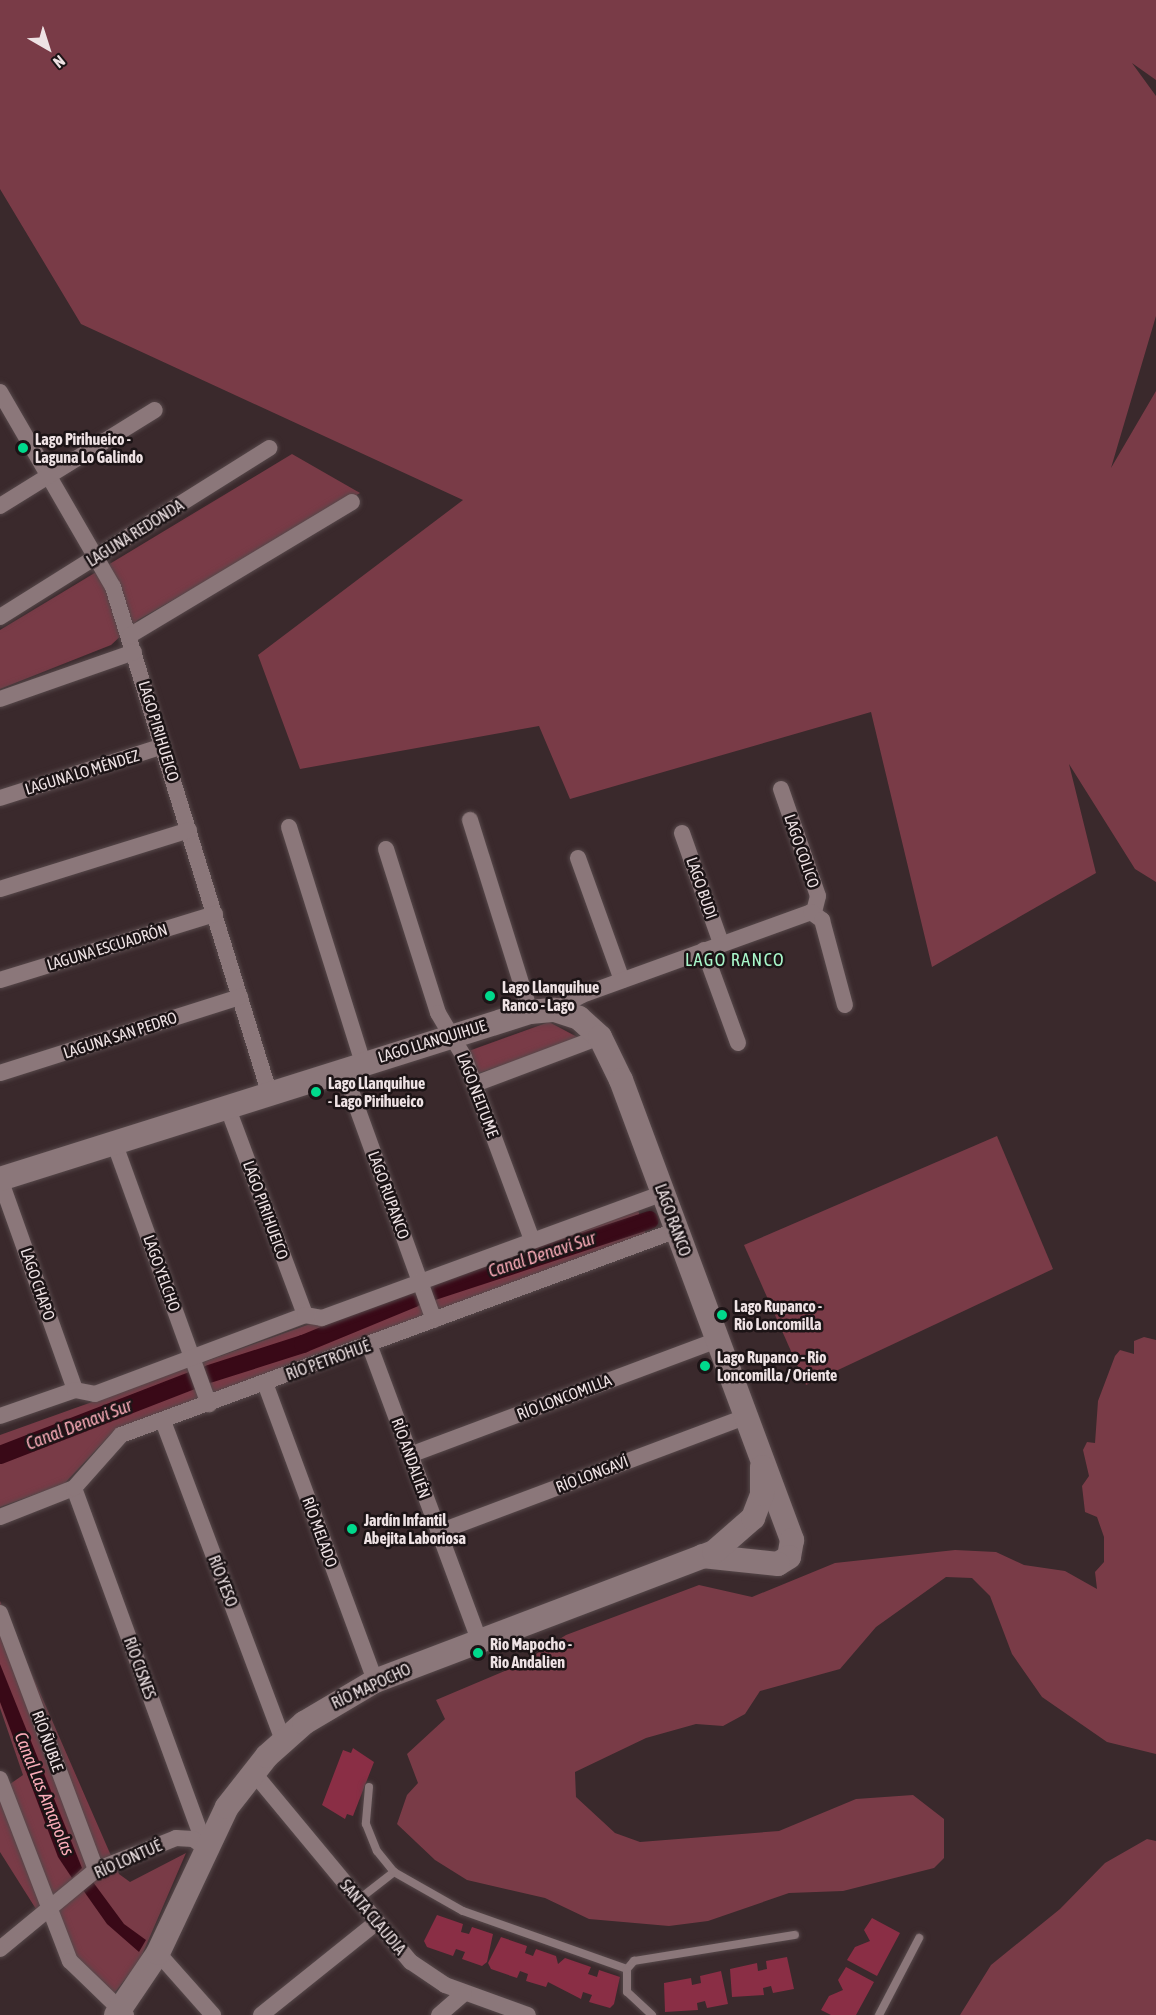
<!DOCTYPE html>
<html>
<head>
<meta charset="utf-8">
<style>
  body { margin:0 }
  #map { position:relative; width:1156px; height:2015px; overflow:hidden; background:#3a292c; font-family:"Asap Condensed",sans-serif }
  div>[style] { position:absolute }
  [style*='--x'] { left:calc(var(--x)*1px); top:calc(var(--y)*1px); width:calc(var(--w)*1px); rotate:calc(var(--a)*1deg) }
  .green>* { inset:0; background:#793b47 }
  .water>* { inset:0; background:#390917 }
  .canal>* { height:18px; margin:-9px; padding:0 9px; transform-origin:9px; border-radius:9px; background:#390917 }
  .building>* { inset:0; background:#8a2e45 }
  .roads { filter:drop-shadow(0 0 2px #56484a) drop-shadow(0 0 2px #56484a) }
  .lane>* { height:8px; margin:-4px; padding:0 4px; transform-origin:4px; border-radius:4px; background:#8b777a }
  .street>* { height:16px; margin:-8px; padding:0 8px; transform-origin:8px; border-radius:8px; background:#8b777a }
  .secondary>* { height:24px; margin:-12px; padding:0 12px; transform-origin:12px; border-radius:12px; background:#8b777a }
  .dots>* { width:16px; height:16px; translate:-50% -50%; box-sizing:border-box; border:3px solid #1c1416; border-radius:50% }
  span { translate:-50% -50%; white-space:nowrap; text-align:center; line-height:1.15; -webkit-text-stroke:5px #1c1416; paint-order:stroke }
  .poi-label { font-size:16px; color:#eee2e4; font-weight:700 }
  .left { translate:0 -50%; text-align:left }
  .street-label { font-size:16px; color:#eee2e4 }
  .neighbourhood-label { font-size:18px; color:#a8f7ca; letter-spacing:1.5px }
  .water-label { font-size:18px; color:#fcadba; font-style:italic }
  .north { position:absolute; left:18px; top:18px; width:60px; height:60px; -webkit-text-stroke:4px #1c1416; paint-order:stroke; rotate:141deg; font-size:16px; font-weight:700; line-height:24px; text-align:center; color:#eee2e4 }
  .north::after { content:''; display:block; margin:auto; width:21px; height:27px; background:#eee2e4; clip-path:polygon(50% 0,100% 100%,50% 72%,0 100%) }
</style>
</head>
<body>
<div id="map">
  <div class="green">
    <i style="clip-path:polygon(0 0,1156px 0,1156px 80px,1132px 63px,1156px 96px,1156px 316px,1111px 468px,1156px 391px,1156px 882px,1135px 869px,1069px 764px,1096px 873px,932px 967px,871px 712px,570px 799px,539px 726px,300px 769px,258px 655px,463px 500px,81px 324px,0 189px)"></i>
    <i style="clip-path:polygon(292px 454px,360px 493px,138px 620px,111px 645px,0 689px,0 630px)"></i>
    <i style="clip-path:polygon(549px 1022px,581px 1039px,476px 1074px,466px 1052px)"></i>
    <i style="clip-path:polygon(997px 1136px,1053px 1269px,806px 1385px,744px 1245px)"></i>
    <i style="clip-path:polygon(637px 1207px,646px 1235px,111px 1434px,64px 1484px,0 1507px,0 1435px)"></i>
    <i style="clip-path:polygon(1144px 1337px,1156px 1340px,1156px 1754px,1107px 1742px,1042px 1697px,1012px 1654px,990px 1596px,972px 1578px,946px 1577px,876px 1627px,840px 1669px,760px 1691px,745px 1714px,723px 1726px,696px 1724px,646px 1738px,575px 1772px,576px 1797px,615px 1833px,640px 1842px,779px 1831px,856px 1799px,913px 1795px,944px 1819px,944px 1858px,934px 1868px,843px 1891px,789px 1893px,708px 1921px,669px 1926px,589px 1919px,545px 1898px,467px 1880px,435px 1860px,397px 1824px,407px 1795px,418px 1783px,407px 1754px,445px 1719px,436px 1700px,519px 1665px,566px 1635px,699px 1585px,752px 1597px,835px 1563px,955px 1550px,996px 1552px,1024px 1565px,1065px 1571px,1097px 1589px,1095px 1572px,1104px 1562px,1104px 1537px,1097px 1517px,1085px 1512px,1082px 1486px,1089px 1476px,1083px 1450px,1087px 1442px,1095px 1443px,1098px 1401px,1115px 1356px,1120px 1350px,1134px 1354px,1134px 1341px)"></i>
    <i style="clip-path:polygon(0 1601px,119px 1874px,130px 1882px,186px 1853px,139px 1962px,112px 1996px,41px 1917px,0 1852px,0 1791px,23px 1775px,0 1708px)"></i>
    <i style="clip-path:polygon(1147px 1839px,1156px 1841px,1156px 2015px,960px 2015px,991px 1965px,1060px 1909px,1105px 1863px)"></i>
  </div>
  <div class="water">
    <i style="clip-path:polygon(0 1664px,82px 1868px,72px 1878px,58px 1857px,0 1702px)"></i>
    <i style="clip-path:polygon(93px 1882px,124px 1924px,146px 1940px,139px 1952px,107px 1924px,83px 1890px)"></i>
  </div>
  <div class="canal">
    <i style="--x:434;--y:1291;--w:227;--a:-18.2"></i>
    <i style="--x:209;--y:1374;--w:99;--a:-17.7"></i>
    <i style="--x:303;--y:1344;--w:120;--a:-22.5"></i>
    <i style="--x:0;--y:1455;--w:205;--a:-21.2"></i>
  </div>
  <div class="building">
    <i style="clip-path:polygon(353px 1748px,374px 1762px,353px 1816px,347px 1814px,345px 1819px,322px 1805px,343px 1750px,351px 1753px)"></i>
    <i style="clip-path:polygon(437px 1915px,463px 1924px,461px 1932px,469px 1934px,472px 1927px,493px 1934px,487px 1962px,482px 1966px,462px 1959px,465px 1952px,456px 1949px,453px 1956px,427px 1947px,424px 1941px)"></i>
    <i style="clip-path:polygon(872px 1918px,900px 1933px,877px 1976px,847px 1960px,855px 1947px,870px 1941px,864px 1930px)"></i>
    <i style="clip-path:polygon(501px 1937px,527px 1946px,525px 1953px,533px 1956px,536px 1949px,556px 1956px,558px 1964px,565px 1958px,591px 1967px,588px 1974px,597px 1977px,599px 1970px,620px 1977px,614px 2004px,610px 2008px,589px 2002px,592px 1995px,583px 1992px,581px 1999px,548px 1982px,546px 1987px,526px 1981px,528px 1974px,520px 1971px,517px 1978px,491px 1969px,488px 1963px)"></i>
    <i style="clip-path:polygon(787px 1957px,794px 1989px,773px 1993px,771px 1986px,763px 1988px,764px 1995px,732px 1997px,730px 1969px,757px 1963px,758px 1971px,767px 1969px,766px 1961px)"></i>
    <i style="clip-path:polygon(846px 1967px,874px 1982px,856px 2015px,831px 2015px,821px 2010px,829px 1996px,843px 1990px,838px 1980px)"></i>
    <i style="clip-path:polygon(721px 1971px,728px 2004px,707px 2008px,705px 2001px,697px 2003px,698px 2010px,665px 2012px,664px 1983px,691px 1978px,692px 1985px,701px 1983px,700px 1976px)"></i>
  </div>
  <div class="roads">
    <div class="lane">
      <i style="--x:369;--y:1787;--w:37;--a:95"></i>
      <i style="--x:366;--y:1824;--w:29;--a:68"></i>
      <i style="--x:377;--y:1851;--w:27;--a:51"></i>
      <i style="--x:358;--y:1900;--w:46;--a:-37.9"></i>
      <i style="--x:394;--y:1872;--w:79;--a:29.5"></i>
      <i style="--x:463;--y:1911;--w:174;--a:19.5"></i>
      <i style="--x:652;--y:2015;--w:34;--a:-137"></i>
      <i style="--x:627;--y:1992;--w:23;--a:-90"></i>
      <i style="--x:627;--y:1969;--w:11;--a:-49"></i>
      <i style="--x:634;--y:1961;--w:163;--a:-9.2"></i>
      <i style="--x:879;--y:2015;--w:87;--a:-62.5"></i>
    </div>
    <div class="street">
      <i style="--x:0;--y:392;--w:225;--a:59.9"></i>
      <i style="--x:113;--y:587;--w:529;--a:72.83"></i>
      <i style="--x:0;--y:506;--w:182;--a:-31.8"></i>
      <i style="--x:0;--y:617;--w:318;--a:-32.1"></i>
      <i style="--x:129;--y:636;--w:260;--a:-31"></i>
      <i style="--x:0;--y:699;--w:142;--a:-19.3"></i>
      <i style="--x:781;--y:789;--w:113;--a:70.9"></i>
      <i style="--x:818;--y:896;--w:16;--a:104"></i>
      <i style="--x:0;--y:798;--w:171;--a:-17.7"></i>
      <i style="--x:470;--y:820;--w:201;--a:72.6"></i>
      <i style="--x:289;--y:827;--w:247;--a:72.6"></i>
      <i style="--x:682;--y:833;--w:117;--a:70.5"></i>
      <i style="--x:386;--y:849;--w:172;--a:72.4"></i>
      <i style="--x:438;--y:1013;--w:51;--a:59.4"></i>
      <i style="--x:464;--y:1057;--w:195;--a:69.6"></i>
      <i style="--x:578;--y:858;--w:130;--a:70.2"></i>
      <i style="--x:0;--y:889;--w:198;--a:-17.3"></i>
      <i style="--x:704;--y:950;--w:99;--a:69.9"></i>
      <i style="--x:0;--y:980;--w:225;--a:-17.1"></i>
      <i style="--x:555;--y:1010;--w:31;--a:-29"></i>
      <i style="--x:582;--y:995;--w:244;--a:-19.9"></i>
      <i style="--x:811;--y:912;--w:14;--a:36"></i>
      <i style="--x:822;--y:920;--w:88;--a:74.9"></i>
      <i style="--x:343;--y:1069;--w:267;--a:70.1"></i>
      <i style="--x:0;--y:1073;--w:252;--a:-17.6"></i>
      <i style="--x:475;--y:1084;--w:134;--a:-20.6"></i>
      <i style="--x:227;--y:1106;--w:223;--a:69.5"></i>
      <i style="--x:114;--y:1142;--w:279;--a:70.1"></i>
      <i style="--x:0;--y:1179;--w:224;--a:70.4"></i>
      <i style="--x:369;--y:1344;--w:316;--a:69.6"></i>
      <i style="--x:265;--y:1383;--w:318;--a:69.7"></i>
      <i style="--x:0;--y:1416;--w:79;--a:-19.1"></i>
      <i style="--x:75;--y:1390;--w:20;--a:11"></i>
      <i style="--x:95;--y:1394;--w:224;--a:-20.6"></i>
      <i style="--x:305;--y:1315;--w:17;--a:10"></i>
      <i style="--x:322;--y:1318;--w:363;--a:-20.1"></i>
      <i style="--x:163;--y:1421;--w:342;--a:69.4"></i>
      <i style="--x:410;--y:1455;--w:328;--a:-20.5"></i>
      <i style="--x:74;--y:1488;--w:383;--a:69.9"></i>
      <i style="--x:0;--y:1517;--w:79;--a:-21.4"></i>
      <i style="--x:74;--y:1488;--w:71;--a:-48.4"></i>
      <i style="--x:121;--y:1435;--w:593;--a:-20.24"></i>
      <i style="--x:439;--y:1532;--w:327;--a:-20.6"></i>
      <i style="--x:0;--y:1613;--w:274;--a:69.5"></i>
      <i style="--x:253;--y:1772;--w:247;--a:50.3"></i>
      <i style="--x:411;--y:1962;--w:41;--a:34.1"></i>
      <i style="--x:445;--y:1985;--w:88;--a:19.9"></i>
      <i style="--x:0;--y:1779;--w:195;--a:69"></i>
      <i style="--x:70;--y:1961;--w:78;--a:44"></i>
      <i style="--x:0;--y:1949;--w:124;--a:-39.5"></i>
      <i style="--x:96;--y:1870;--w:86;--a:-21.8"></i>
      <i style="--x:176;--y:1838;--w:17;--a:3"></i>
      <i style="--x:193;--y:1839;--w:16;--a:35"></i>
      <i style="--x:158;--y:1953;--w:83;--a:48.4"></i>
      <i style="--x:261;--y:2015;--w:147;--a:-38.7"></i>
      <i style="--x:439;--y:2015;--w:33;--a:-41"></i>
    </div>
    <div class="secondary">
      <i style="--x:0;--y:1179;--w:556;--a:-17.49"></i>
      <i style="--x:530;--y:1012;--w:25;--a:-5"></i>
      <i style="--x:555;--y:1010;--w:25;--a:18"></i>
      <i style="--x:579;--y:1018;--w:28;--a:42"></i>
      <i style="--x:600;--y:1037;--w:48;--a:64"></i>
      <i style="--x:621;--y:1080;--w:491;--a:69.6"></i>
      <i style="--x:792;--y:1540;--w:17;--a:100"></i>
      <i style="--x:789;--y:1557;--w:13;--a:148"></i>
      <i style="--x:778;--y:1564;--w:76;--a:-174"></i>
      <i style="--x:116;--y:2015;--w:75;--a:-55.9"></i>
      <i style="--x:158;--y:1953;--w:161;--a:-64.7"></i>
      <i style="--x:227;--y:1807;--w:65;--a:-51.9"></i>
      <i style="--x:267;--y:1756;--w:50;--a:-41.7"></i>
      <i style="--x:304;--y:1723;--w:82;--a:-30.6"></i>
      <i style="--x:375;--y:1681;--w:363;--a:-20.8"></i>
      <i style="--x:714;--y:1552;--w:52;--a:-41.1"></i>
      <i style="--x:753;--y:1518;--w:26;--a:-69"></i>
      <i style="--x:762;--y:1494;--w:27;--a:-90"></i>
    </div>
  </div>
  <div class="dots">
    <i style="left:23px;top:448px;background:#00d98c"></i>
    <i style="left:490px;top:996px;background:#00d98c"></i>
    <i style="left:316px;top:1092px;background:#00d98c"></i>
    <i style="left:722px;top:1315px;background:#00d98c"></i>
    <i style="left:705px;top:1366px;background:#00d98c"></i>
    <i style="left:352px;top:1529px;background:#00d98c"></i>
    <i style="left:478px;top:1653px;background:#00d98c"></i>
  </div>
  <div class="poi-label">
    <span class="left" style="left:35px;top:448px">Lago Pirihueico -<br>Laguna Lo Galindo</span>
    <span class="left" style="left:502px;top:996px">Lago Llanquihue<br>Ranco - Lago</span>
    <span class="left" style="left:328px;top:1092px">Lago Llanquihue<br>- Lago Pirihueico</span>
    <span class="left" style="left:734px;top:1315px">Lago Rupanco -<br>Rio Loncomilla</span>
    <span class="left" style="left:717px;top:1366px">Lago Rupanco - Rio<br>Loncomilla / Oriente</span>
    <span class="left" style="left:364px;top:1529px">Jardín Infantil<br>Abejita Laboriosa</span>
    <span class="left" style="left:490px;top:1653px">Rio Mapocho -<br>Rio Andalien</span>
  </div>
  <div class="street-label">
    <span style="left:135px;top:533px;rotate:-32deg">LAGUNA REDONDA</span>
    <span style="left:159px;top:731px;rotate:73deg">LAGO PIRIHUEICO</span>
    <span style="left:82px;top:772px;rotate:-17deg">LAGUNA LO MÉNDEZ</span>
    <span style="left:802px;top:851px;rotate:71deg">LAGO COLICO</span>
    <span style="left:702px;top:888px;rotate:71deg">LAGO BUDI</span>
    <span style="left:107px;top:947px;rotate:-17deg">LAGUNA ESCUADRÓN</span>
    <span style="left:120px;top:1035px;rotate:-18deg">LAGUNA SAN PEDRO</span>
    <span style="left:432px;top:1041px;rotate:-17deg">LAGO LLANQUIHUE</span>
    <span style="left:478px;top:1095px;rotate:69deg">LAGO NELTUME</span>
    <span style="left:389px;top:1195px;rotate:70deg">LAGO RUPANCO</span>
    <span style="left:266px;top:1210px;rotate:70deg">LAGO PIRIHUEICO</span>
    <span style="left:673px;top:1220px;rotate:70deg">LAGO RANCO</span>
    <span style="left:162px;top:1273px;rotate:70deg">LAGO YELCHO</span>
    <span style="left:38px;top:1284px;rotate:71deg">LAGO CHAPO</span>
    <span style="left:328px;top:1360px;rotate:-20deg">RÍO PETROHUÉ</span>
    <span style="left:564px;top:1397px;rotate:-21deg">RÍO LONCOMILLA</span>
    <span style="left:411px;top:1458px;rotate:70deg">RÍO ANDALIÉN</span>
    <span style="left:592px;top:1474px;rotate:-21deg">RÍO LONGAVÍ</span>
    <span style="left:320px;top:1532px;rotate:70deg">RÍO MELADO</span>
    <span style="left:223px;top:1581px;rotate:69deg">RÍO YESO</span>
    <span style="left:140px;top:1668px;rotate:70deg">RÍO CISNES</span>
    <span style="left:371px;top:1686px;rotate:-25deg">RÍO MAPOCHO</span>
    <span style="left:48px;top:1741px;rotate:70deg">RÍO ÑUBLE</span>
    <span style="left:128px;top:1859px;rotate:-24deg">RÍO LONTUÉ</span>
    <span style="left:373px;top:1917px;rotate:50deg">SANTA CLAUDIA</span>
  </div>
  <div class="neighbourhood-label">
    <span style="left:735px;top:960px">LAGO RANCO</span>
  </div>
  <div class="water-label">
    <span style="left:542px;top:1255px;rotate:-18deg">Canal Denavi Sur</span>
    <span style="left:79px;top:1425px;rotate:-21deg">Canal Denavi Sur</span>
    <span style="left:44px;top:1794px;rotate:68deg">Canal Las Amapolas</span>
  </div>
  <div class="north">N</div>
</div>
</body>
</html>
